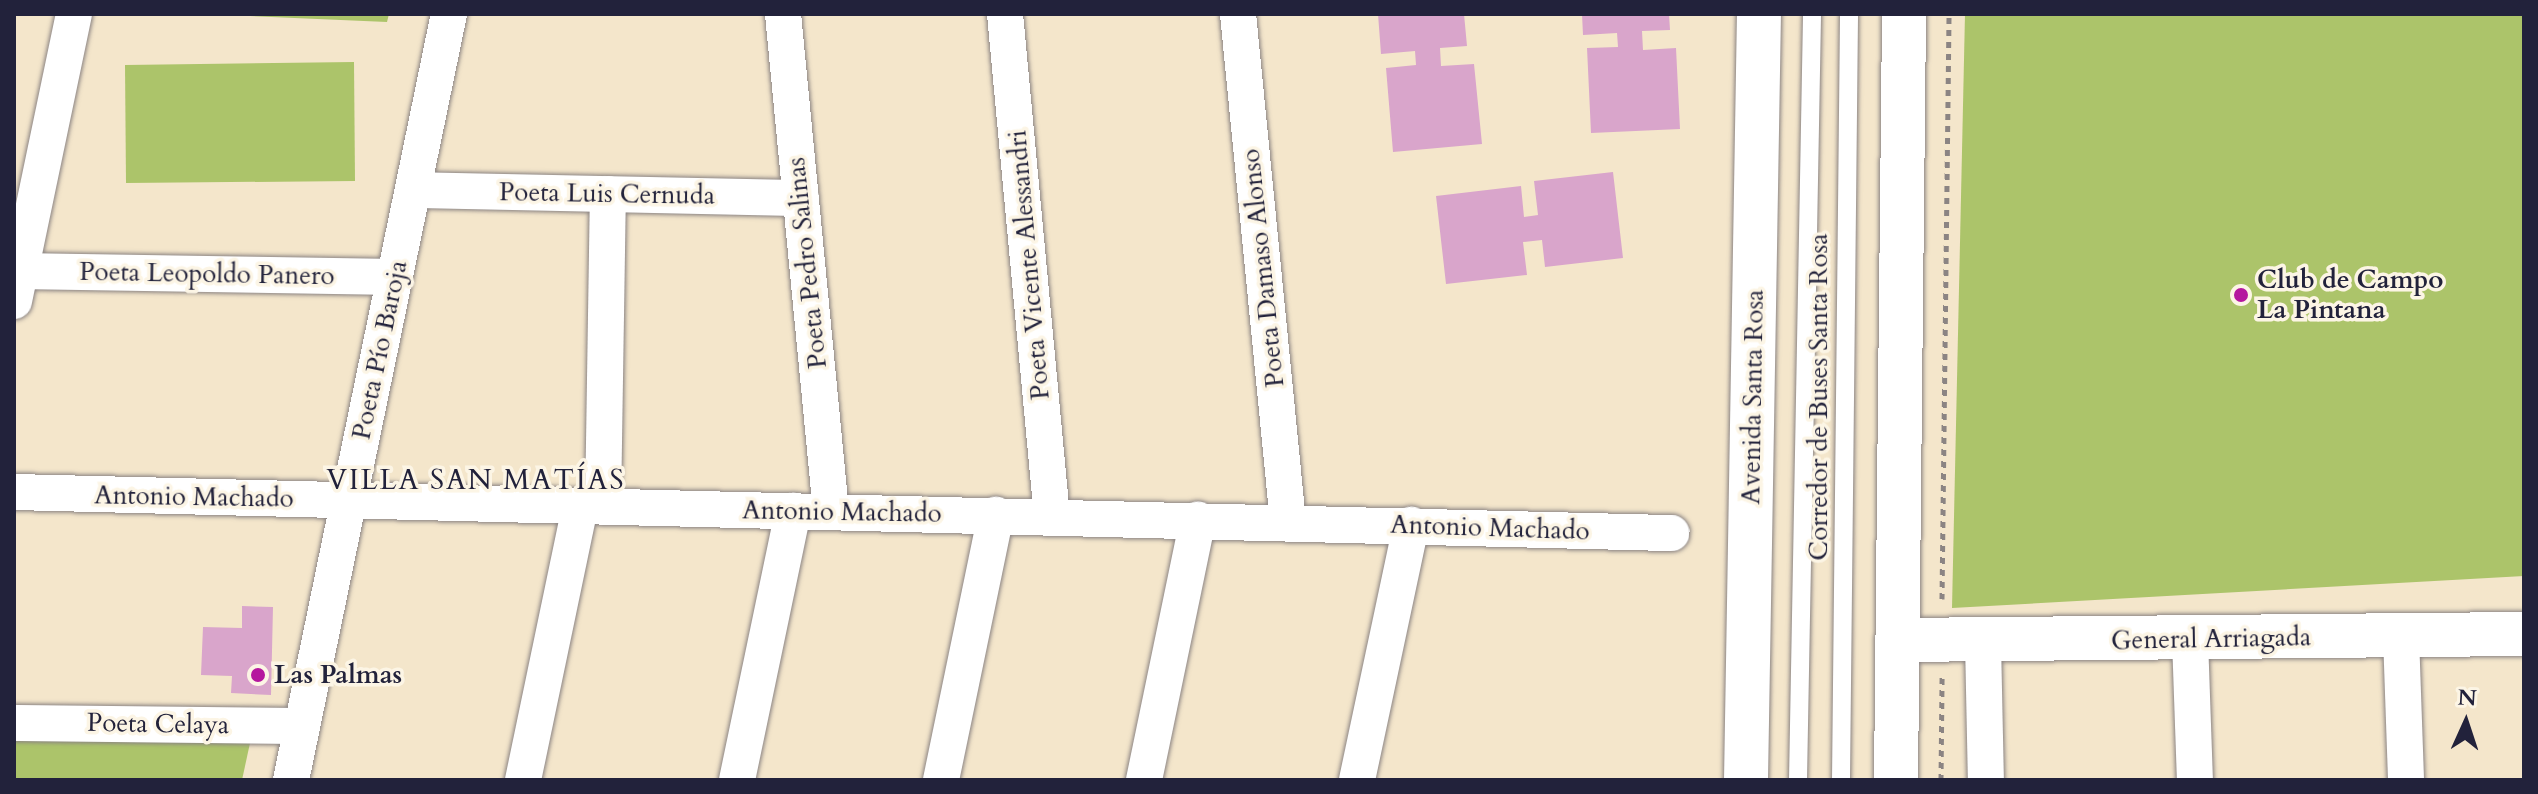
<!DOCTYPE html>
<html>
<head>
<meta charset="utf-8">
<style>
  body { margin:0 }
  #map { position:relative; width:2538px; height:794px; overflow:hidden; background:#f4e6cb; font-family:Cardo,serif }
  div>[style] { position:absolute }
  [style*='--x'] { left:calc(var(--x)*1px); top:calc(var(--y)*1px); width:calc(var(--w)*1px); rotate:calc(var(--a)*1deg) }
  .green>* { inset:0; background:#acc46a }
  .building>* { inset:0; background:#d9a5cb }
  .path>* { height:5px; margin-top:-2.5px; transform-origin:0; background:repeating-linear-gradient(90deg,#8b8483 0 6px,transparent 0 12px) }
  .roads { filter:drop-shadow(0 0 2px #8b8483) drop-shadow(0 0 2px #8b8483) }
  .lane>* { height:18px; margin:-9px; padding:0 9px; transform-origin:9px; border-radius:9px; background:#fff }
  .street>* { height:36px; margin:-18px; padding:0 18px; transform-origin:18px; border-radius:18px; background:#fff }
  .secondary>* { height:44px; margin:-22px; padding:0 22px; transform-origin:22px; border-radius:22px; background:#fff }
  .primary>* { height:44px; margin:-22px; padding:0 22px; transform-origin:22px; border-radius:22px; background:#fff }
  .dots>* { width:22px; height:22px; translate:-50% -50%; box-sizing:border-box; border:4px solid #fcf5e5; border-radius:50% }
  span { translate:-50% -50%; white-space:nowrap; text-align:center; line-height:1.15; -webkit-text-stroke:7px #fcf5e5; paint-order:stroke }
  .street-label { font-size:26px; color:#22223b }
  .poi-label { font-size:26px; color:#22223b; font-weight:700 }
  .left { translate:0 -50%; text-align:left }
  .neighbourhood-label { font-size:28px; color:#22223b; letter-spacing:2px }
  .frame { position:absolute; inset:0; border:16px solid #22223b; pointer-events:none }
  .north { position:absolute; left:2426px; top:682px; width:80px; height:80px; -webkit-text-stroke:6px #fcf5e5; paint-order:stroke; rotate:3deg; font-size:22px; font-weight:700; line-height:32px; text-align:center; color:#22223b }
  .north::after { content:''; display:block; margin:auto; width:28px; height:36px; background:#22223b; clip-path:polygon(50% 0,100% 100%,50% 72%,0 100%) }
</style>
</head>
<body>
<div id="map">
  <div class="green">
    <i style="clip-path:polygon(201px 14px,389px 14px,387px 22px)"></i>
    <i style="clip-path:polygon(1965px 14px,2524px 14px,2524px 576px,1952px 608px)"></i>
    <i style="clip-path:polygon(354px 62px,355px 181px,126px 183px,125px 65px)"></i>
    <i style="clip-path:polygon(14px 737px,250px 743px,242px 780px,14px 780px)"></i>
  </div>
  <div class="building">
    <i style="clip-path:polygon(1378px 14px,1464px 14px,1467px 46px,1440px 48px,1441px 66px,1474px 64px,1482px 144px,1393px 152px,1386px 68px,1416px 65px,1415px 51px,1381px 54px)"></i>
    <i style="clip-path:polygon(1582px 14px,1669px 14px,1670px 30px,1642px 31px,1643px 50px,1676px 48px,1680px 129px,1591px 133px,1587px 48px,1618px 47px,1617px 33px,1583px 35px)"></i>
    <i style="clip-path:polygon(1613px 172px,1623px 258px,1545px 267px,1542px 240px,1523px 242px,1527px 275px,1446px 284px,1436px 196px,1521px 186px,1524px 217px,1538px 215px,1534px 181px)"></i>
    <i style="clip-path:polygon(242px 606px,273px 607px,271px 695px,231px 693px,232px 676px,201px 675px,203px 627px,242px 628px)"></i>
  </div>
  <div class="path">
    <i style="--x:1942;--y:599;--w:585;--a:-89.31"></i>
    <i style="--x:1941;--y:780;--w:103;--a:-89.4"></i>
  </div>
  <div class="roads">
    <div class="lane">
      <i style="--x:1798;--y:780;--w:766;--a:-88.95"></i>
      <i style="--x:1841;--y:780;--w:766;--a:-89.4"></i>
    </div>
    <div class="street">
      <i style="--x:783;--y:14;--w:500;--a:84.49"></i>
      <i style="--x:1005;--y:14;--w:505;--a:84.66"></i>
      <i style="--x:1238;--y:14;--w:510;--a:84.38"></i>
      <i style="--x:413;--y:190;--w:388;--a:1.2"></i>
      <i style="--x:20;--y:271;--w:375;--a:0.9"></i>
      <i style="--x:14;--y:301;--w:293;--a:-78.2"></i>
      <i style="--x:14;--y:492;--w:1658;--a:1.42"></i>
      <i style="--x:603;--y:506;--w:312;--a:-89.1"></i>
      <i style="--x:2401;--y:636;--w:144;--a:88"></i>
      <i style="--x:2190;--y:639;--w:141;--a:88"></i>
      <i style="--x:1983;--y:642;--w:138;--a:88.8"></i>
      <i style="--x:14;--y:723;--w:288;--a:0.6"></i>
      <i style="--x:291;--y:780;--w:782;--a:-78.35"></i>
      <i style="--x:523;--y:780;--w:280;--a:-78.2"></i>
      <i style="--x:737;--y:780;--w:275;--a:-78.2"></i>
      <i style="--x:941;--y:780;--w:271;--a:-78.3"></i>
      <i style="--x:1144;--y:780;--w:266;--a:-78.3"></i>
      <i style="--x:1357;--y:780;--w:261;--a:-78"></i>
    </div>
    <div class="secondary">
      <i style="--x:1898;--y:640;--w:626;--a:-0.55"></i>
    </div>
    <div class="primary">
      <i style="--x:1746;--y:780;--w:766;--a:-89.03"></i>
      <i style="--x:1896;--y:780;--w:766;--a:-89.4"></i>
    </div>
  </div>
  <div class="dots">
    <i style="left:2241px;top:295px;background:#b5179e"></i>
    <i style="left:258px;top:675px;background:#b5179e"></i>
  </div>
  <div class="street-label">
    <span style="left:607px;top:194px;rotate:1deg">Poeta Luis Cernuda</span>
    <span style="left:807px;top:263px;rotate:-96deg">Poeta Pedro Salinas</span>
    <span style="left:1029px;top:265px;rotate:-95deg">Poeta Vicente Alessandri</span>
    <span style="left:1263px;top:268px;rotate:-96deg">Poeta Damaso Alonso</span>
    <span style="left:207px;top:274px;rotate:1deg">Poeta Leopoldo Panero</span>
    <span style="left:380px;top:350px;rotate:-78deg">Poeta Pío Baroja</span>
    <span style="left:1753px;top:397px;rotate:-89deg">Avenida Santa Rosa</span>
    <span style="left:1819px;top:397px;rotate:-90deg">Corredor de Buses Santa Rosa</span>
    <span style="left:194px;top:497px;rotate:1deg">Antonio Machado</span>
    <span style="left:842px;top:512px;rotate:1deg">Antonio Machado</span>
    <span style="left:1490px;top:528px;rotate:2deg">Antonio Machado</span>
    <span style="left:2211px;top:639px;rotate:-1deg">General Arriagada</span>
    <span style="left:158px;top:724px;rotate:1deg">Poeta Celaya</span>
  </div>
  <div class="poi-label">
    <span class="left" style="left:2257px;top:295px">Club de Campo<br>La Pintana</span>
    <span class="left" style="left:274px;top:675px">Las Palmas</span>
  </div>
  <div class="neighbourhood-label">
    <span style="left:476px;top:480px">VILLA SAN MATÍAS</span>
  </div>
  <div class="frame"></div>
  <div class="north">N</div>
</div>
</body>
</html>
